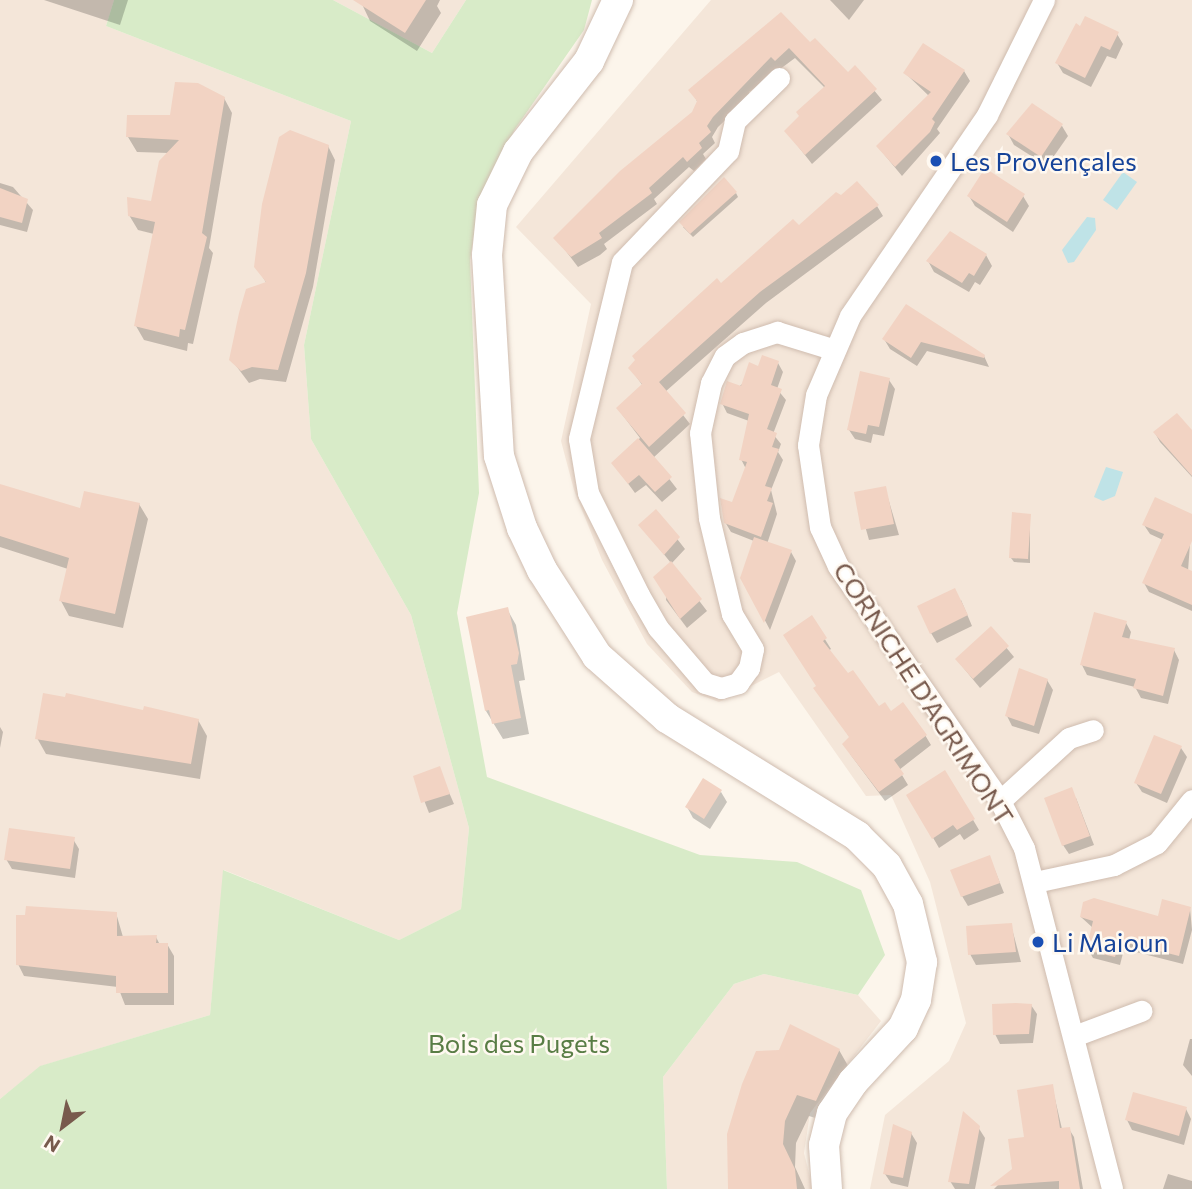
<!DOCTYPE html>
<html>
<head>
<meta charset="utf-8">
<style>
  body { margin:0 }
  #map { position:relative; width:1192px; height:1189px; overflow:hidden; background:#fcf5eb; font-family:Commissioner,sans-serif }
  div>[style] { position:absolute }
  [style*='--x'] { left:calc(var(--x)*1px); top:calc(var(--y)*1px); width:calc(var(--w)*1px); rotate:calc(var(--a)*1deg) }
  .residential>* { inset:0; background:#f4e6d9 }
  .green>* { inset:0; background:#d8ebc8 }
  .water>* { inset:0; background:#bfe3e7 }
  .shadow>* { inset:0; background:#0003 }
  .building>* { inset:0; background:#f2d3c3 }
  .roads { filter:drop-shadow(0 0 2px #cfbcaf) drop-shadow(0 0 2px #cfbcaf) }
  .minor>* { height:21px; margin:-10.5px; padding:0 10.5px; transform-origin:10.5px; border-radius:10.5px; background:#fff }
  .secondary>* { height:30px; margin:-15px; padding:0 15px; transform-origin:15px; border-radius:15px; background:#fff }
  .dots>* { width:19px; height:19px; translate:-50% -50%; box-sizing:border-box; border:4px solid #fff9f1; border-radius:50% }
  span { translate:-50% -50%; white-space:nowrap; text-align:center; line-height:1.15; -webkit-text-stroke:5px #fff9f1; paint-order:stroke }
  .transit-label { font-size:26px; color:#164399 }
  .left { translate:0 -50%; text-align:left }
  .street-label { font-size:26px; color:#785a4d }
  .park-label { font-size:26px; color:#597d45 }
  .north { position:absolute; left:28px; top:1091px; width:70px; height:70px; -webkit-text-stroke:5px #fff9f1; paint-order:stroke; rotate:212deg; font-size:19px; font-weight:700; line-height:28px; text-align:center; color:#785a4d }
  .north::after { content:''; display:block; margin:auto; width:24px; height:32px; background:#785a4d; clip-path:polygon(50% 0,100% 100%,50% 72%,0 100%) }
</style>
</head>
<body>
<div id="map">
  <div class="residential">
    <i style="clip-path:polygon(0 0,114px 0,106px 26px,351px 121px,304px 345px,311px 439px,411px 615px,469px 828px,461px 909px,399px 940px,224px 870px,210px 1015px,41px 1066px,0 1099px)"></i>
    <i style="clip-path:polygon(333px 0,466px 0,432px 53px)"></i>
    <i style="clip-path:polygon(711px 0,1192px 0,1192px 1189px,870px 1189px,885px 1115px,949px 1061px,966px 1023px,930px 882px,891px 795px,866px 796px,779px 672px,719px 702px,692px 692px,647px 644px,602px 560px,574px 490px,561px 441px,591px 304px,516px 227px)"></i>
    <i style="clip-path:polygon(764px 974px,858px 995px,881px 1021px,810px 1113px,804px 1153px,813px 1189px,667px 1189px,663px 1077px,734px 984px)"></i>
  </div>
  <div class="green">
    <i style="clip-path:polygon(114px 0,333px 0,432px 53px,466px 0,592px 0,584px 30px,515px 129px,480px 196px,470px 260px,479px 493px,457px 613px,487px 777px,700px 855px,797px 862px,861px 890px,885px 955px,858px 995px,764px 974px,734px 984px,663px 1077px,667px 1189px,0 1189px,0 1099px,40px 1066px,210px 1015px,223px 870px,399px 940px,461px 909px,469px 828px,411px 615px,311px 439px,304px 345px,351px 121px,106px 26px)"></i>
  </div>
  <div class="water">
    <i style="clip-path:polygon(1123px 172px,1137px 182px,1117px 210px,1103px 200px)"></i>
    <i style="clip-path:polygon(1087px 217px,1095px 218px,1096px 230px,1074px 262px,1068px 263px,1062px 250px)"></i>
    <i style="clip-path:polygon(1106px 467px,1123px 472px,1115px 496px,1103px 501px,1094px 497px)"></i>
  </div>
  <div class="shadow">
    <i style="clip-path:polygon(44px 0,128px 0,120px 25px)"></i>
    <i style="clip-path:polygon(360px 0,440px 0,437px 6px,441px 13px,417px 51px,370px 21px)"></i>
    <i style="clip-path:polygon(830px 0,864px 0,849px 20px)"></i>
    <i style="clip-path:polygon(781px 14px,809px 45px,848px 74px,855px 67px,882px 100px,812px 164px,786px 131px,825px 88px,795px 58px,749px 92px,751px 96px,718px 127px,712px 137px,715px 143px,703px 154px,706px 159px,694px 171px,689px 167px,654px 199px,657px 204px,604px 244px,607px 249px,600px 255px,578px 267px,556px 238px,693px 113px,698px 103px,691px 90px)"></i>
    <i style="clip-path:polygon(1117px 34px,1123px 44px,1116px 59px,1107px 56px,1091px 87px,1063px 73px,1057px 63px)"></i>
    <i style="clip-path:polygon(964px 71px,970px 81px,937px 129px,940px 133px,902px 176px,878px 147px,929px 96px,905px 73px)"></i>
    <i style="clip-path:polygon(224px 98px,232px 113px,209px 248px,213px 253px,193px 344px,188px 343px,187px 351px,144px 340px,136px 326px,154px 234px,138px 230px,129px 215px,153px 203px,169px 153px,137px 152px,128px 137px)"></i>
    <i style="clip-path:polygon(1062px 126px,1068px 136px,1047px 166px,1014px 145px,1008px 134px)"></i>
    <i style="clip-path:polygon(328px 146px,335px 160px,313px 287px,286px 382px,260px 379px,249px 383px,231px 359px,267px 284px,256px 266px)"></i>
    <i style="clip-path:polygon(0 183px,13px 187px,33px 210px,27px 232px,0 225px)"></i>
    <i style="clip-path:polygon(736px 193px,738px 197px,693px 237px,683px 227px)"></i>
    <i style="clip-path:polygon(969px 196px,1023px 196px,1029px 206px,1013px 232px,975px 206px)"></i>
    <i style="clip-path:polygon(877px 206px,883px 216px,766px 303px,665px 392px,690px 424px,653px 458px,677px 489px,662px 502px,646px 485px,635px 493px,613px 463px,640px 438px,618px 409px,643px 386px,630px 368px,721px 286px,799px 227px)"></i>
    <i style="clip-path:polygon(986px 255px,992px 266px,980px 285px,975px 282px,969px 292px,934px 272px,928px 261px)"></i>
    <i style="clip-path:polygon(906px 306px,984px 356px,989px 367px,927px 351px,917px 366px,890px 349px,884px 339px)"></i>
    <i style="clip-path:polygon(778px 363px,783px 372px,777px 389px,786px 400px,773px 434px,781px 444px,778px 452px,783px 460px,771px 490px,777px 514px,767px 544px,791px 552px,796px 561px,770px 630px,742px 577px,754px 541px,731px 532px,725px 522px,746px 469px,741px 459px,749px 421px,727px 413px,722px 403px,759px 368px)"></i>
    <i style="clip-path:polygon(889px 380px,895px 389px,884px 436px,873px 434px,871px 443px,855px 439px,849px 430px)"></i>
    <i style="clip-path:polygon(1155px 433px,1192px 433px,1192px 477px,1160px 442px)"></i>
    <i style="clip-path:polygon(885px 488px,899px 535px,869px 540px,856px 494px)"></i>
    <i style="clip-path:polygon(0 494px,81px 511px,139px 504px,148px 519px,123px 628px,69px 616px,61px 601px,68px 569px,0 547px)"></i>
    <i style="clip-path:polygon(656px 512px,685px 549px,671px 564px,707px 611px,687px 628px,666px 600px,671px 563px,640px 525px)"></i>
    <i style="clip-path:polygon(1030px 515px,1030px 563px,1014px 562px,1011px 558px)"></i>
    <i style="clip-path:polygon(1192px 516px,1188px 571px,1192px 573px,1192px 611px,1149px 592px,1144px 583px,1163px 540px,1150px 534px,1144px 525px)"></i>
    <i style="clip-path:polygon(961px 600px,972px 626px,937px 643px,931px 633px)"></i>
    <i style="clip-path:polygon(507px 609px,516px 625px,525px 680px,519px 681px,529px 734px,503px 739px,486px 711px,468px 619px)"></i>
    <i style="clip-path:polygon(811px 617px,831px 649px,828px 651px,878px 709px,925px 735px,931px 745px,899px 770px,908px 785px,885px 801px,850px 754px,850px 738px,818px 687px)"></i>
    <i style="clip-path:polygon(1126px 623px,1131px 632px,1129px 640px,1174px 650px,1179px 660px,1168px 704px,1141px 698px,1135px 687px,1087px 675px,1082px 665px)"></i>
    <i style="clip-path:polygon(991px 629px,1014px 657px,980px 688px,957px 660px)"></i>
    <i style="clip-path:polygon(1047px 680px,1053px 690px,1039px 734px,1012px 726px,1007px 716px)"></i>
    <i style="clip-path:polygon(66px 699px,198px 720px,207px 736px,200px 779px,46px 754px,37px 738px)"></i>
    <i style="clip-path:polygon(0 727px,3px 732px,0 748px)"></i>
    <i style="clip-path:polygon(1181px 748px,1187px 757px,1167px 803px,1142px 792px,1136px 783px)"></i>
    <i style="clip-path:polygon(439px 769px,454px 804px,429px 813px,415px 777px)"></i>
    <i style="clip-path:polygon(945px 772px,979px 830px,964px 840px,960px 834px,939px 848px,909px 796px)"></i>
    <i style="clip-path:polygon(721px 792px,727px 802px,710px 829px,693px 818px,687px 807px)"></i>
    <i style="clip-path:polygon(1076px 798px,1094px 845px,1069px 854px,1063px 845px)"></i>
    <i style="clip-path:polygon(73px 839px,79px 849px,75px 878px,12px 869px,6px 859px)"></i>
    <i style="clip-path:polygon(990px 858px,1004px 893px,968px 906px,962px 896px)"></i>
    <i style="clip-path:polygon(1190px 908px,1192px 930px,1183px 964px,1124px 949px,1120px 965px,1093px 958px,1088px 949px,1093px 928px,1081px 917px,1159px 918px)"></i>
    <i style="clip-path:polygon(116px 913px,123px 937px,156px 937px,160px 945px,167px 944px,174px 956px,174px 1005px,125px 1005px,118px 987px,24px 976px,18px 964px)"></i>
    <i style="clip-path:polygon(1011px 925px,1021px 962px,976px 965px,970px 954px)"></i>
    <i style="clip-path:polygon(1031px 1005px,1037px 1014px,1033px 1043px,1000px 1044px,995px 1034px)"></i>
    <i style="clip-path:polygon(1190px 1039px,1192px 1039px,1192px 1076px,1183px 1065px)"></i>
    <i style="clip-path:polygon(839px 1050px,851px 1071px,828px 1122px,809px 1116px,796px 1143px,795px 1167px,805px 1189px,730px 1189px,757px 1052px)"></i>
    <i style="clip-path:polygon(1052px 1086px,1062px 1129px,1069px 1129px,1074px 1137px,1083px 1189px,994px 1189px,1014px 1169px)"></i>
    <i style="clip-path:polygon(1186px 1109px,1191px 1119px,1184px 1145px,1132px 1130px,1127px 1120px)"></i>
    <i style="clip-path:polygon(978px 1127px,985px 1138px,975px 1189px,955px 1189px,950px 1181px)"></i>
    <i style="clip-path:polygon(911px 1133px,917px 1143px,908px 1187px,891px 1183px,885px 1174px)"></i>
    <i style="clip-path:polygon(1168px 1174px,1192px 1181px,1192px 1189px,1163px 1189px)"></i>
  </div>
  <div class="building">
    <i style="clip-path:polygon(353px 0,426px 0,405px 33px)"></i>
    <i style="clip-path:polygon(781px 12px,810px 42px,815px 38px,848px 72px,855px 65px,877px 89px,805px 155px,784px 131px,799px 116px,796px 112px,825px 86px,789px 48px,775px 61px,771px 57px,713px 117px,707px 126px,711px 132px,699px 143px,702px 148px,687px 162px,683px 157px,649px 188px,652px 193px,599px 233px,602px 238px,571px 257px,553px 238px,620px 171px,692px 112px,697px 101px,688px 90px)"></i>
    <i style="clip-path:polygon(1085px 16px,1119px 32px,1110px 50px,1101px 46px,1085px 78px,1055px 63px,1076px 23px,1080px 26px)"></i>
    <i style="clip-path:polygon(923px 43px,965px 70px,932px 119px,935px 122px,930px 132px,895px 167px,876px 146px,931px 92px,903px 73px)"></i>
    <i style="clip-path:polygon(175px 82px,198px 83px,225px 97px,202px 233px,207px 237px,185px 330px,180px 329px,179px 337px,134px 326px,155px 222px,128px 216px,127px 197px,151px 201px,159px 161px,179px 140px,126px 137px,127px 115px,170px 115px)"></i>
    <i style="clip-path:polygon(1032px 103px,1063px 124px,1041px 157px,1006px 134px)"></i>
    <i style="clip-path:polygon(290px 130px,329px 145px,306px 273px,278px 370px,252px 367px,241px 371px,229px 360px,239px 313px,246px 289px,266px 282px,254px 267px,262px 204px,279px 137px)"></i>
    <i style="clip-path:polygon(985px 168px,1025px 194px,1007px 222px,967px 196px)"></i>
    <i style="clip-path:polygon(724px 177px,737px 192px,690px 234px,679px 222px)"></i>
    <i style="clip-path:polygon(857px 181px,879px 205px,760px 292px,659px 382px,686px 413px,649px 447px,616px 408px,642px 384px,628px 368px,635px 360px,632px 356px,717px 278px,721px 283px,793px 219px,799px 225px,836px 192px,841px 195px)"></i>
    <i style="clip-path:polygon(0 188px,28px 199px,22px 223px,0 217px)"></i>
    <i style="clip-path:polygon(950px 231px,987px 254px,974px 276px,969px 273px,962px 283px,926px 261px)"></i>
    <i style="clip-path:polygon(906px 304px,985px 355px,984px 358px,921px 342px,911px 358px,882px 339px)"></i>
    <i style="clip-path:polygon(762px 355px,779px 361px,771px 385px,782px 389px,767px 429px,777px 433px,772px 447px,779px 449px,765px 486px,772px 488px,767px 501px,773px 503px,761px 537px,724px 523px,720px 498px,732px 502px,747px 462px,739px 460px,749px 414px,720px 404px,727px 381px,741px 386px,749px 362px,758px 366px)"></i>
    <i style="clip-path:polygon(860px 371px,890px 378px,879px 427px,868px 425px,866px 434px,847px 430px)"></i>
    <i style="clip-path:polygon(1177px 413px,1192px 430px,1192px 476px,1153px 432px)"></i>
    <i style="clip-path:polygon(638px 438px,672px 477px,655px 492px,639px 475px,628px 484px,611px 463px)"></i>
    <i style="clip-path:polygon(0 484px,80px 508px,84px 491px,140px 503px,115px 614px,59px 601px,69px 558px,0 536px)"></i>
    <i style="clip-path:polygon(886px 486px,894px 524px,861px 530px,854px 492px)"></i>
    <i style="clip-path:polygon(1155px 497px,1192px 514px,1192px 541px,1181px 566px,1192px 571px,1192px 605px,1142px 583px,1164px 534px,1142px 525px)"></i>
    <i style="clip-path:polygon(656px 509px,680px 537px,664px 555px,638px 525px)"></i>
    <i style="clip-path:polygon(1012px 512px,1031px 514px,1028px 559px,1009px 558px)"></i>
    <i style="clip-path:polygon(754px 537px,792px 550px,764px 623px,740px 578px)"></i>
    <i style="clip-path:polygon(671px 561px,702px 599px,680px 619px,653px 577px)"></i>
    <i style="clip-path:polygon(955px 588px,968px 615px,930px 634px,917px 606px)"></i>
    <i style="clip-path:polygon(508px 607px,519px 653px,517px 664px,511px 665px,521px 718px,492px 724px,489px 710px,485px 711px,466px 617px)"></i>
    <i style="clip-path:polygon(1094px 612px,1127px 621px,1122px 637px,1175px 648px,1163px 696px,1133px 688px,1136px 679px,1080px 665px)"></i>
    <i style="clip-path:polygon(812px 615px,827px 638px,823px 641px,848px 673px,853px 670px,879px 706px,885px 702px,891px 711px,903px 702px,927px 735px,894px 760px,904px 774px,879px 792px,842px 744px,849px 737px,813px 688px,816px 686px,783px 635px)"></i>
    <i style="clip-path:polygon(991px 626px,1009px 646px,973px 679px,955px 659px)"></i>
    <i style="clip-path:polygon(1019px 668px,1048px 679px,1034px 726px,1005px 716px)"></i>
    <i style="clip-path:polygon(43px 693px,65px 697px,66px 693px,143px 710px,144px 706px,199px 719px,191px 764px,35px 739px)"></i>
    <i style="clip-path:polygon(1154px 735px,1182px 746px,1161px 794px,1134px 783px)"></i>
    <i style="clip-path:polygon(440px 766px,450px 794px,421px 803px,413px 776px)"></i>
    <i style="clip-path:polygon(945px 770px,975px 819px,957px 830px,953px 825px,932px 839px,906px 795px)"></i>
    <i style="clip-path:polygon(703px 778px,722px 790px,704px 819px,685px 807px)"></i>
    <i style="clip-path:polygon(1072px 787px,1090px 836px,1062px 846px,1044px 798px)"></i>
    <i style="clip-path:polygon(9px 828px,75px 837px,70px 869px,4px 860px)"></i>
    <i style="clip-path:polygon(990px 855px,1000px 883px,961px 897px,950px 870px)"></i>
    <i style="clip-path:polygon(1094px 898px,1158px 916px,1162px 899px,1191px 907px,1179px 956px,1120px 941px,1115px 957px,1086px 950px,1093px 921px,1080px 917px,1083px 902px)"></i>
    <i style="clip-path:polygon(26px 906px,117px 912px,117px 936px,157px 935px,156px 943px,168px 943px,168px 993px,116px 993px,116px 976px,16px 965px,16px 915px,25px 915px)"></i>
    <i style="clip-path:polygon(1012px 923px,1016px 952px,968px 955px,966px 926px)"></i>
    <i style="clip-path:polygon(1016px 1003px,1032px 1004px,1029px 1034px,993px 1035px,992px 1004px)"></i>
    <i style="clip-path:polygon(790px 1024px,840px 1049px,816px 1101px,797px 1095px,785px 1121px,783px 1144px,795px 1169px,797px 1189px,728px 1189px,727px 1134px,742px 1084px,756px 1051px,779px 1050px)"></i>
    <i style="clip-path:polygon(1053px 1084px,1060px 1128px,1070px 1127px,1080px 1189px,1059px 1189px,1059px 1181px,990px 1186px,1012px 1169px,1008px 1139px,1024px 1137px,1017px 1090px)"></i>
    <i style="clip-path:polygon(1133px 1092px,1187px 1107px,1179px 1136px,1125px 1120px)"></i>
    <i style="clip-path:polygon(963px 1111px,980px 1126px,969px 1184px,948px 1182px)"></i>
    <i style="clip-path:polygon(893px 1124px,912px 1132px,903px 1178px,883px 1174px)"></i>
  </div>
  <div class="roads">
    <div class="minor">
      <i style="--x:1044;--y:0;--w:128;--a:116.4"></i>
      <i style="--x:987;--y:115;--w:243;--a:124.3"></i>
      <i style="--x:850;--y:316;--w:86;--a:113.3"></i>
      <i style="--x:816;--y:395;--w:51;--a:99.1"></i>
      <i style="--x:808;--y:445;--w:83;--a:81.7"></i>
      <i style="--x:820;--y:527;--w:43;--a:65.2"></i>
      <i style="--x:838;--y:566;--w:285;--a:55.4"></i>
      <i style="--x:1000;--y:801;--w:53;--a:62.9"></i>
      <i style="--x:1024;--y:848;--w:352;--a:75.5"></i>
      <i style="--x:779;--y:78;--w:62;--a:135.7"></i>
      <i style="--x:735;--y:121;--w:31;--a:103"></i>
      <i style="--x:728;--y:151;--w:153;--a:133.7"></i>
      <i style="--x:622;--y:262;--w:182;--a:103.7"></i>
      <i style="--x:579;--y:439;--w:55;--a:80.5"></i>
      <i style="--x:588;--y:493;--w:114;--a:63.4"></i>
      <i style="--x:639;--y:595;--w:38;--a:60"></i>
      <i style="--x:658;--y:628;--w:72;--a:49.5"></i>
      <i style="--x:705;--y:683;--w:17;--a:17"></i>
      <i style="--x:721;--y:688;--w:18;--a:-16"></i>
      <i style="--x:738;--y:683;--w:19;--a:-54"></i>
      <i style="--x:749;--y:668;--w:19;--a:-78"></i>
      <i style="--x:753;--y:649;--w:41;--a:-121"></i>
      <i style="--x:732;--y:614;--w:99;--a:-103.5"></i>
      <i style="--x:709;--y:518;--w:85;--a:-96"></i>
      <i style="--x:700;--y:433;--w:51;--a:-77.6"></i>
      <i style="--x:711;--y:383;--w:30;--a:-63"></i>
      <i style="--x:725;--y:356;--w:22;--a:-36"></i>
      <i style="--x:743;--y:343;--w:36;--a:-18"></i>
      <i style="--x:777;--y:332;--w:58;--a:17.2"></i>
      <i style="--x:1000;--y:801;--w:93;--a:-42.4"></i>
      <i style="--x:1069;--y:738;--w:25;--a:-18"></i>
      <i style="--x:1035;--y:882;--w:81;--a:-12.1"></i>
      <i style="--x:1114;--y:865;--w:48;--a:-27.1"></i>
      <i style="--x:1157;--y:843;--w:55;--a:-50.9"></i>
      <i style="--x:1074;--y:1036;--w:72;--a:-20.5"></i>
    </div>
    <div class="secondary">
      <i style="--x:618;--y:0;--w:68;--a:115.4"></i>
      <i style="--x:589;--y:61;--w:115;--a:128"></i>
      <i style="--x:518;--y:152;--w:59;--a:116.1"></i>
      <i style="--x:492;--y:205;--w:50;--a:95.7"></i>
      <i style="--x:487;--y:255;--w:201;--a:86.6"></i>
      <i style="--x:499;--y:456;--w:76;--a:72.3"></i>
      <i style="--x:522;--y:528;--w:47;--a:64.5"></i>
      <i style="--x:542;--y:570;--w:102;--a:57.4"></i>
      <i style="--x:597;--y:656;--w:94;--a:41.5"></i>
      <i style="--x:667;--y:718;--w:224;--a:31.8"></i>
      <i style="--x:857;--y:836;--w:42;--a:45"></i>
      <i style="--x:887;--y:866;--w:43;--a:61.1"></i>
      <i style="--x:908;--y:904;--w:60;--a:76.4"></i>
      <i style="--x:922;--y:962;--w:38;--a:99"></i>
      <i style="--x:916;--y:1000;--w:31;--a:115"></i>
      <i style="--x:903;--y:1028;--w:74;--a:132.8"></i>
      <i style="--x:853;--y:1082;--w:37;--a:124"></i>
      <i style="--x:832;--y:1113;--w:33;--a:104"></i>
      <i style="--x:824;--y:1145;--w:44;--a:86.1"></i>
    </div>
  </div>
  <div class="dots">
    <i style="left:936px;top:161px;background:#1a4fb4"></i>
    <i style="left:1038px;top:942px;background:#1a4fb4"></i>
  </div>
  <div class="transit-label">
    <span class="left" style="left:950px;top:161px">Les Provençales</span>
    <span class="left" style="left:1052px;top:942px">Li Maioun</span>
  </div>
  <div class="street-label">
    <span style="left:924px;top:693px;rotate:57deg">CORNICHE D'AGRIMONT</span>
  </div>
  <div class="park-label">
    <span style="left:519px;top:1043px">Bois des Pugets</span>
  </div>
  <div class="north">N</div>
</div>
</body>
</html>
